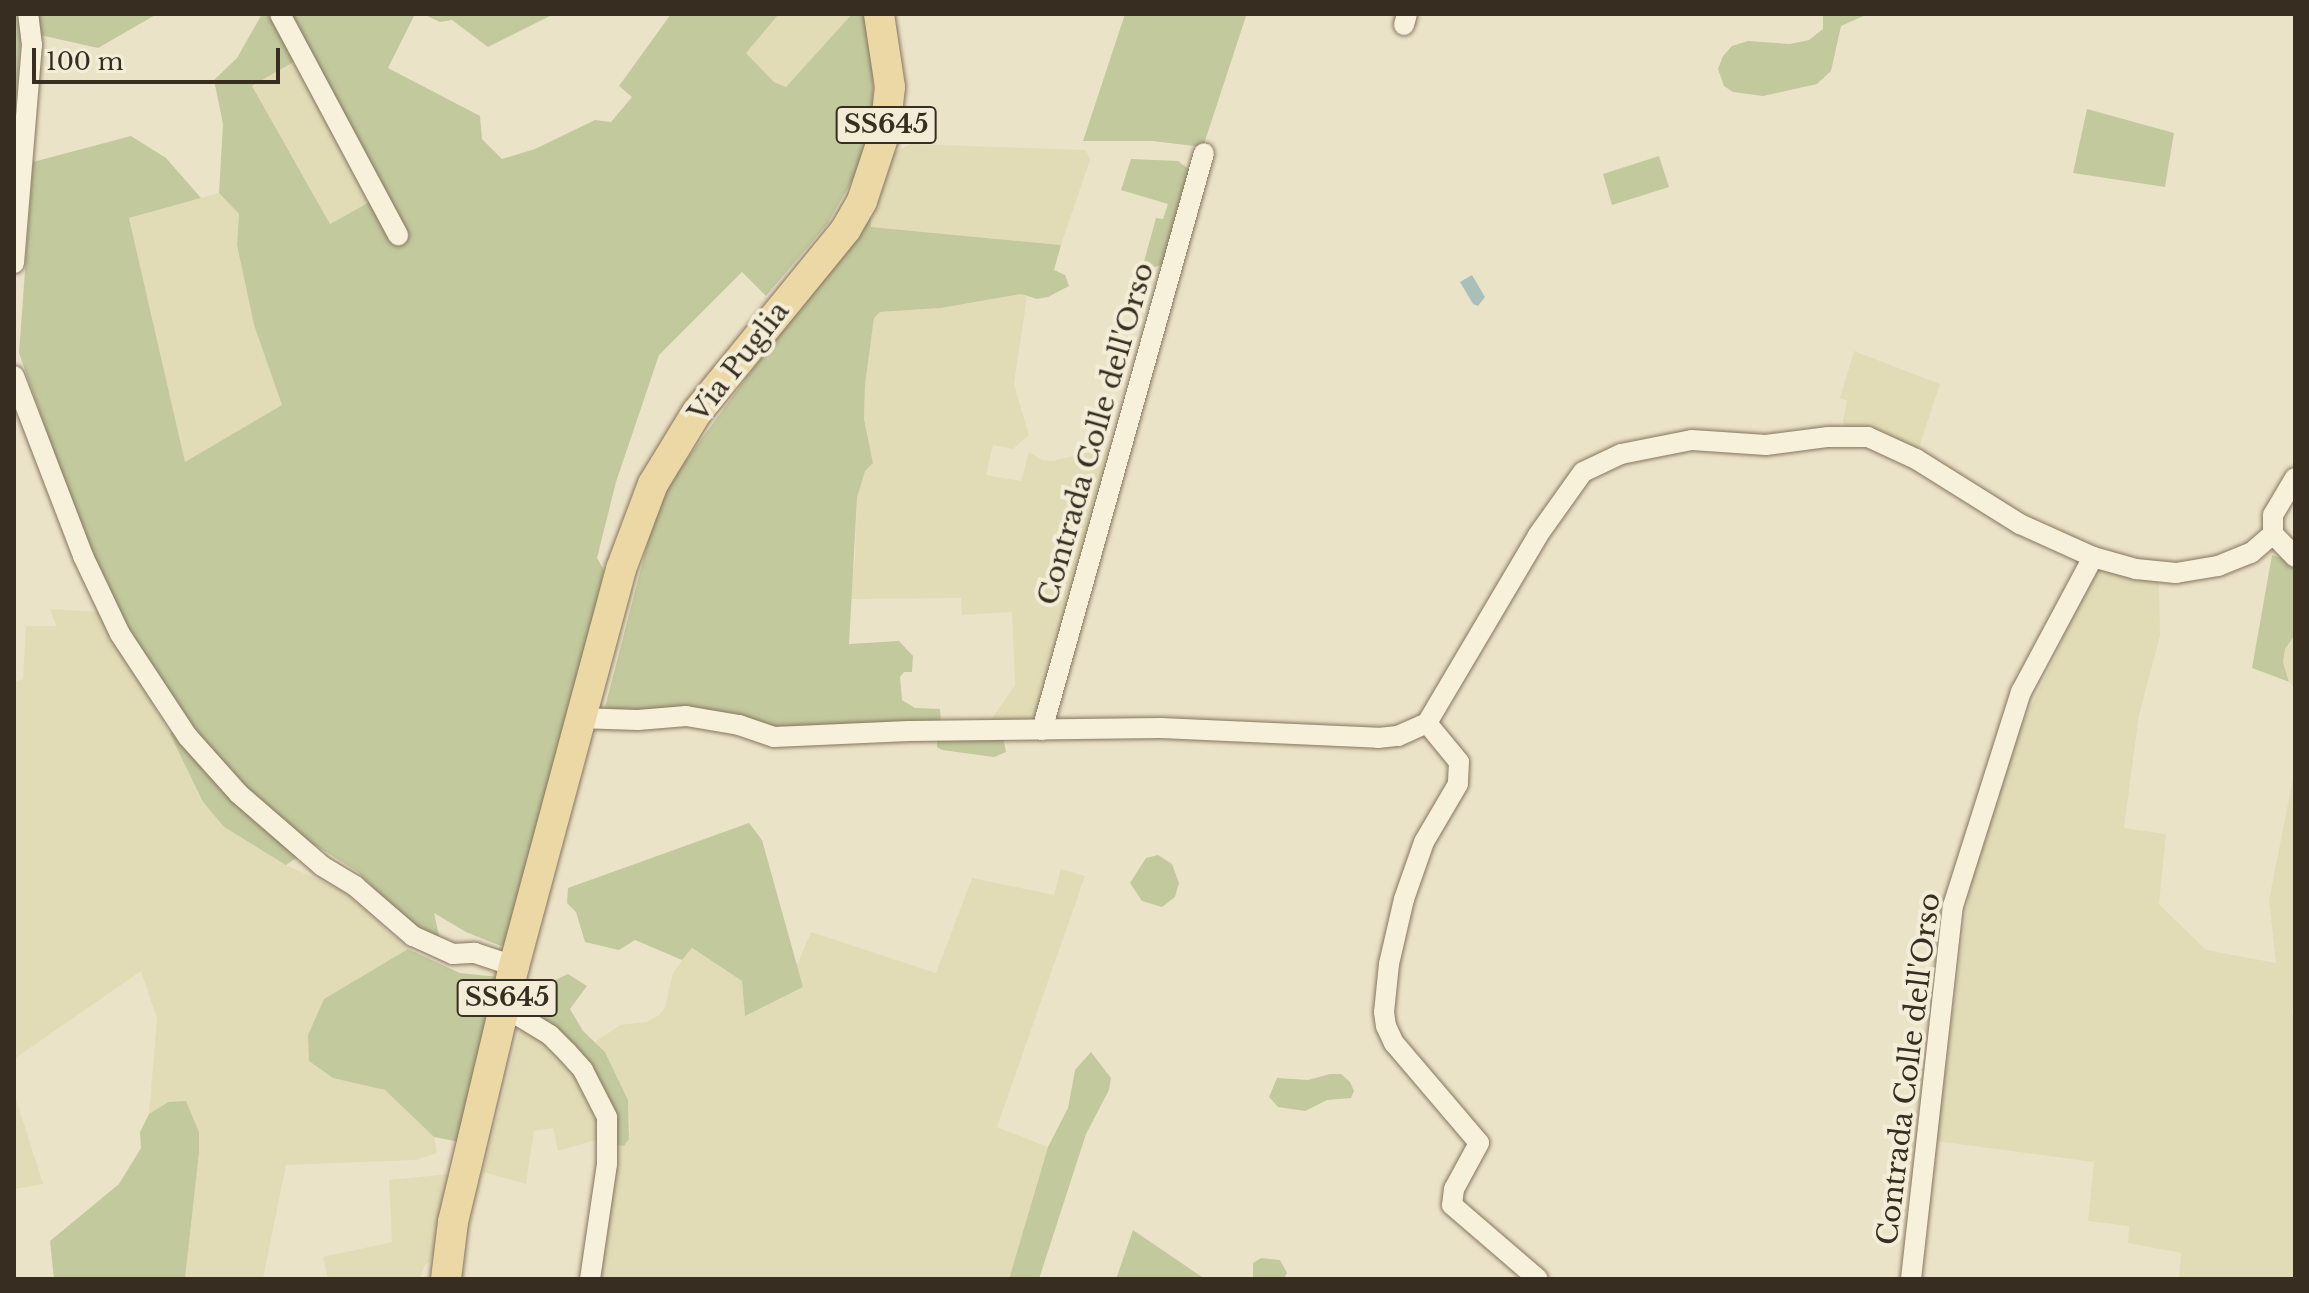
<!DOCTYPE html>
<html>
<head>
<meta charset="utf-8">
<style>
  body { margin:0 }
  #map { position:relative; width:2309px; height:1293px; overflow:hidden; background:#ebe3c8; font-family:"Libre Baskerville",serif }
  div>[style] { position:absolute }
  [style*='--x'] { left:calc(var(--x)*1px); top:calc(var(--y)*1px); width:calc(var(--w)*1px); rotate:calc(var(--a)*1deg) }
  .farmland>* { inset:0; background:#e1dcb6 }
  .green>* { inset:0; background:#c2c99d }
  .water>* { inset:0; background:#a9c0ba }
  .roads { filter:drop-shadow(0 0 2px #86755f) drop-shadow(0 0 2px #86755f) }
  .street>* { height:20px; margin:-10px; padding:0 10px; transform-origin:10px; border-radius:10px; background:#f7f0db }
  .primary>* { height:30px; margin:-15px; padding:0 15px; transform-origin:15px; border-radius:15px; background:#ebd8a4 }
  span { translate:-50% -50%; white-space:nowrap; text-align:center; line-height:1.15; -webkit-text-stroke:8px #f3edd8; paint-order:stroke }
  .shield-label span { padding:2px 6px; background:#f3edd8; border:2px solid; border-radius:6px; -webkit-text-stroke-width:0 }
  .shield-label { font-size:26px; color:#382d21; font-weight:700 }
  .street-label { font-size:28px; color:#382d21 }
  .frame { position:absolute; inset:0; border:16px solid #382d21; pointer-events:none }
  .scale { position:absolute; left:32px; top:48px; width:248px; height:36px; box-sizing:border-box; border:4px solid #382d21; border-top:0; padding-left:10px; font-size:24px; line-height:28px; white-space:nowrap; color:#382d21; -webkit-text-stroke:6px #f3edd8; paint-order:stroke }
</style>
</head>
<body>
<div id="map">
  <div class="farmland">
    <i style="clip-path:polygon(779px 14px,852px 14px,786px 87px,774px 82px,746px 53px)"></i>
    <i style="clip-path:polygon(300px 59px,376px 199px,330px 224px,252px 86px)"></i>
    <i style="clip-path:polygon(911px 144px,1086px 150px,1090px 160px,1061px 245px,870px 227px,870px 209px,894px 153px)"></i>
    <i style="clip-path:polygon(219px 193px,239px 213px,237px 245px,254px 325px,283px 405px,185px 463px,129px 218px)"></i>
    <i style="clip-path:polygon(1022px 294px,1027px 297px,1014px 384px,1029px 435px,1013px 449px,993px 445px,986px 475px,1021px 481px,1029px 452px,1042px 460px,1053px 461px,1118px 445px,1040px 722px,990px 721px,1015px 685px,1012px 612px,962px 615px,961px 598px,849px 599px,855px 557px,857px 498px,865px 471px,873px 463px,864px 419px,865px 385px,874px 318px,880px 312px,941px 308px)"></i>
    <i style="clip-path:polygon(1854px 351px,1940px 384px,1917px 454px,1846px 431px,1843px 420px,1847px 401px,1840px 398px)"></i>
    <i style="clip-path:polygon(2092px 564px,2159px 580px,2160px 636px,2139px 715px,2124px 828px,2166px 834px,2159px 904px,2206px 950px,2276px 963px,2269px 900px,2295px 768px,2295px 1013px,2292px 1011px,2295px 1023px,2295px 1279px,2179px 1279px,2181px 1253px,2128px 1243px,2129px 1226px,2088px 1221px,2094px 1162px,1936px 1141px,1971px 877px,2013px 743px,2056px 655px)"></i>
    <i style="clip-path:polygon(50px 609px,100px 612px,170px 734px,203px 802px,224px 827px,286px 865px,343px 891px,408px 949px,324px 999px,333px 1078px,385px 1090px,434px 1137px,437px 1153px,416px 1160px,286px 1165px,263px 1279px,185px 1279px,199px 1153px,168px 1102px,149px 1114px,157px 1019px,141px 971px,14px 1059px,14px 682px,23px 679px,26px 626px,56px 626px)"></i>
    <i style="clip-path:polygon(2295px 635px,2295px 689px,2289px 682px,2283px 662px,2285px 649px)"></i>
    <i style="clip-path:polygon(1061px 869px,1085px 876px,997px 1127px,1048px 1147px,1009px 1279px,597px 1279px,616px 1145px,624px 1146px,629px 1139px,630px 1123px,628px 1100px,605px 1052px,595px 1042px,620px 1025px,647px 1022px,659px 1015px,665px 1007px,673px 973px,691px 948px,742px 981px,745px 1015px,803px 987px,796px 967px,811px 932px,936px 973px,972px 878px,1054px 895px)"></i>
    <i style="clip-path:polygon(523px 1029px,532px 1031px,570px 1065px,594px 1101px,606px 1137px,558px 1151px,553px 1128px,534px 1131px,526px 1184px,483px 1172px,519px 1032px)"></i>
    <i style="clip-path:polygon(14px 1093px,43px 1184px,14px 1189px)"></i>
    <i style="clip-path:polygon(450px 1174px,437px 1256px,425px 1265px,420px 1279px,328px 1279px,323px 1257px,392px 1242px,389px 1180px)"></i>
  </div>
  <div class="green">
    <i style="clip-path:polygon(14px 14px,19px 14px,21px 33px,14px 131px)"></i>
    <i style="clip-path:polygon(38px 14px,157px 14px,98px 48px,40px 35px)"></i>
    <i style="clip-path:polygon(evenodd,262px 14px,415px 14px,388px 68px,480px 116px,482px 139px,502px 159px,535px 149px,595px 120px,611px 122px,632px 97px,619px 86px,671px 14px,779px 14px,746px 53px,774px 82px,786px 87px,852px 14px,863px 14px,873px 52px,873px 113px,862px 163px,828px 223px,766px 296px,742px 272px,659px 355px,616px 482px,597px 558px,604px 570px,589px 638px,506px 948px,466px 932px,434px 913px,440px 940px,402px 918px,358px 872px,315px 845px,286px 865px,224px 827px,203px 802px,170px 734px,183px 716px,115px 605px,78px 520px,19px 353px,33px 162px,131px 136px,166px 158px,201px 198px,129px 218px,185px 462px,282px 405px,254px 325px,237px 245px,239px 214px,219px 193px,223px 124px,214px 80px,237px 58px,262px 14px,299px 59px,375px 199px,330px 224px,252px 86px,299px 59px)"></i>
    <i style="clip-path:polygon(423px 14px,554px 14px,488px 47px,452px 20px,440px 22px)"></i>
    <i style="clip-path:polygon(1125px 14px,1246px 16px,1203px 147px,1152px 141px,1083px 141px)"></i>
    <i style="clip-path:polygon(1823px 14px,1868px 14px,1841px 26px,1831px 71px,1817px 84px,1763px 96px,1733px 92px,1724px 86px,1718px 69px,1723px 56px,1732px 46px,1748px 41px,1790px 44px,1809px 40px,1823px 29px)"></i>
    <i style="clip-path:polygon(2087px 109px,2174px 133px,2165px 187px,2073px 173px)"></i>
    <i style="clip-path:polygon(1659px 156px,1669px 187px,1612px 205px,1603px 174px)"></i>
    <i style="clip-path:polygon(1131px 159px,1178px 161px,1195px 174px,1166px 263px,1155px 267px,1143px 265px,1156px 218px,1163px 219px,1168px 204px,1121px 190px)"></i>
    <i style="clip-path:polygon(870px 209px,871px 227px,1061px 245px,1054px 270px,1065px 275px,1069px 286px,1048px 297px,1037px 299px,1021px 294px,941px 308px,880px 312px,874px 318px,865px 385px,864px 419px,873px 463px,865px 471px,857px 498px,849px 644px,899px 641px,913px 656px,912px 672px,904px 672px,900px 677px,902px 700px,915px 708px,940px 709px,941px 723px,776px 728px,604px 711px,654px 518px,665px 489px)"></i>
    <i style="clip-path:polygon(2272px 555px,2295px 563px,2295px 635px,2285px 649px,2283px 662px,2289px 682px,2252px 668px)"></i>
    <i style="clip-path:polygon(937px 735px,1003px 737px,1006px 752px,994px 757px,942px 750px,937px 747px)"></i>
    <i style="clip-path:polygon(749px 823px,762px 840px,803px 987px,745px 1016px,742px 981px,692px 948px,682px 960px,635px 940px,619px 950px,585px 942px,576px 912px,567px 903px,568px 888px)"></i>
    <i style="clip-path:polygon(1158px 855px,1172px 864px,1179px 883px,1175px 897px,1162px 907px,1142px 901px,1130px 883px,1146px 858px)"></i>
    <i style="clip-path:polygon(408px 949px,460px 973px,498px 977px,460px 1142px,434px 1137px,385px 1090px,333px 1078px,309px 1061px,308px 1035px,324px 999px)"></i>
    <i style="clip-path:polygon(568px 974px,587px 986px,570px 1009px,583px 1031px,605px 1052px,628px 1100px,629px 1139px,624px 1146px,616px 1145px,610px 1101px,601px 1083px,583px 1059px,530px 1012px,530px 1004px,545px 996px,551px 982px)"></i>
    <i style="clip-path:polygon(1091px 1052px,1111px 1078px,1109px 1090px,1086px 1134px,1039px 1279px,1009px 1279px,1048px 1147px,1068px 1108px,1075px 1070px)"></i>
    <i style="clip-path:polygon(1330px 1074px,1341px 1074px,1350px 1082px,1354px 1091px,1351px 1098px,1327px 1100px,1305px 1111px,1278px 1107px,1269px 1097px,1277px 1078px,1308px 1080px)"></i>
    <i style="clip-path:polygon(186px 1101px,199px 1132px,199px 1153px,185px 1279px,54px 1279px,50px 1241px,119px 1184px,141px 1148px,140px 1132px,149px 1114px,168px 1102px)"></i>
    <i style="clip-path:polygon(1133px 1230px,1205px 1279px,1116px 1279px)"></i>
    <i style="clip-path:polygon(1261px 1258px,1280px 1260px,1287px 1273px,1284px 1279px,1253px 1279px,1253px 1263px)"></i>
  </div>
  <div class="water">
    <i style="clip-path:polygon(1472px 275px,1485px 297px,1478px 306px,1473px 304px,1460px 282px)"></i>
  </div>
  <div class="roads">
    <div class="street">
      <i style="--x:280;--y:14;--w:251;--a:61.9"></i>
      <i style="--x:1404;--y:25;--w:11;--a:-75"></i>
      <i style="--x:14;--y:263;--w:219;--a:-85.3"></i>
      <i style="--x:32;--y:45;--w:31;--a:-97"></i>
      <i style="--x:14;--y:376;--w:193;--a:69"></i>
      <i style="--x:83;--y:556;--w:86;--a:64.6"></i>
      <i style="--x:120;--y:634;--w:123;--a:56.6"></i>
      <i style="--x:188;--y:737;--w:76;--a:48.2"></i>
      <i style="--x:239;--y:794;--w:110;--a:40.9"></i>
      <i style="--x:322;--y:866;--w:39;--a:31"></i>
      <i style="--x:355;--y:886;--w:77;--a:40.8"></i>
      <i style="--x:413;--y:936;--w:44;--a:24.2"></i>
      <i style="--x:453;--y:954;--w:22;--a:-3"></i>
      <i style="--x:475;--y:953;--w:41;--a:18.4"></i>
      <i style="--x:2273;--y:534;--w:32;--a:46"></i>
      <i style="--x:578;--y:718;--w:60;--a:1.9"></i>
      <i style="--x:638;--y:720;--w:48;--a:-4.8"></i>
      <i style="--x:686;--y:716;--w:54;--a:9.6"></i>
      <i style="--x:739;--y:725;--w:37;--a:19"></i>
      <i style="--x:774;--y:737;--w:135;--a:-2.5"></i>
      <i style="--x:909;--y:731;--w:252;--a:-0.7"></i>
      <i style="--x:1161;--y:728;--w:217;--a:2.6"></i>
      <i style="--x:1378;--y:738;--w:20;--a:-6"></i>
      <i style="--x:1398;--y:736;--w:32;--a:-24"></i>
      <i style="--x:1427;--y:723;--w:218;--a:-59.4"></i>
      <i style="--x:1538;--y:535;--w:77;--a:-54.5"></i>
      <i style="--x:1583;--y:472;--w:42;--a:-25.3"></i>
      <i style="--x:1621;--y:454;--w:72;--a:-11.2"></i>
      <i style="--x:1692;--y:440;--w:74;--a:3.9"></i>
      <i style="--x:1766;--y:445;--w:63;--a:-7.4"></i>
      <i style="--x:1828;--y:437;--w:40;--a:0"></i>
      <i style="--x:1868;--y:437;--w:53;--a:24.6"></i>
      <i style="--x:1916;--y:459;--w:123;--a:32"></i>
      <i style="--x:2020;--y:524;--w:80;--a:24.3"></i>
      <i style="--x:2093;--y:557;--w:45;--a:15.6"></i>
      <i style="--x:2136;--y:569;--w:40;--a:5.7"></i>
      <i style="--x:2176;--y:573;--w:43;--a:-9.5"></i>
      <i style="--x:2218;--y:566;--w:35;--a:-22"></i>
      <i style="--x:2251;--y:553;--w:29;--a:-41"></i>
      <i style="--x:2273;--y:534;--w:19;--a:-90"></i>
      <i style="--x:2273;--y:515;--w:43;--a:-59.3"></i>
      <i style="--x:1427;--y:723;--w:50;--a:50.6"></i>
      <i style="--x:1459;--y:762;--w:22;--a:93"></i>
      <i style="--x:1458;--y:784;--w:67;--a:120.4"></i>
      <i style="--x:1424;--y:842;--w:60;--a:109.3"></i>
      <i style="--x:1404;--y:899;--w:67;--a:103"></i>
      <i style="--x:1389;--y:964;--w:48;--a:95.9"></i>
      <i style="--x:1384;--y:1012;--w:14;--a:82"></i>
      <i style="--x:1386;--y:1026;--w:19;--a:65"></i>
      <i style="--x:1394;--y:1043;--w:131;--a:49.6"></i>
      <i style="--x:1479;--y:1143;--w:52;--a:118.5"></i>
      <i style="--x:1454;--y:1189;--w:16;--a:97"></i>
      <i style="--x:1452;--y:1205;--w:113;--a:40.7"></i>
      <i style="--x:1042;--y:730;--w:599;--a:-74.32"></i>
      <i style="--x:504;--y:1007;--w:54;--a:31.3"></i>
      <i style="--x:550;--y:1035;--w:24;--a:45"></i>
      <i style="--x:567;--y:1052;--w:24;--a:48"></i>
      <i style="--x:583;--y:1070;--w:53;--a:62.9"></i>
      <i style="--x:607;--y:1117;--w:47;--a:90"></i>
      <i style="--x:607;--y:1164;--w:116;--a:98.4"></i>
      <i style="--x:1911;--y:1279;--w:375;--a:-83.6"></i>
      <i style="--x:1953;--y:906;--w:225;--a:-72.4"></i>
      <i style="--x:2021;--y:692;--w:153;--a:-61.9"></i>
    </div>
    <div class="primary">
      <i style="--x:446;--y:1279;--w:57;--a:-83"></i>
      <i style="--x:453;--y:1222;--w:263;--a:-76.6"></i>
      <i style="--x:514;--y:966;--w:411;--a:-74.9"></i>
      <i style="--x:621;--y:569;--w:91;--a:-69.4"></i>
      <i style="--x:653;--y:484;--w:84;--a:-58.6"></i>
      <i style="--x:697;--y:412;--w:236;--a:-50.8"></i>
      <i style="--x:846;--y:229;--w:32;--a:-60"></i>
      <i style="--x:862;--y:201;--w:73;--a:-71.6"></i>
      <i style="--x:885;--y:132;--w:45;--a:-83.7"></i>
      <i style="--x:890;--y:87;--w:74;--a:-98.6"></i>
    </div>
  </div>
  <div class="shield-label">
    <span style="left:886px;top:125px">SS645</span>
    <span style="left:507px;top:998px">SS645</span>
  </div>
  <div class="street-label">
    <span style="left:739px;top:362px;rotate:-52deg">Via Puglia</span>
    <span style="left:1096px;top:434px;rotate:-74deg">Contrada Colle dell'Orso</span>
    <span style="left:1909px;top:1069px;rotate:-83deg">Contrada Colle dell'Orso</span>
  </div>
  <div class="frame"></div>
  <div class="scale">100 m</div>
</div>
</body>
</html>
